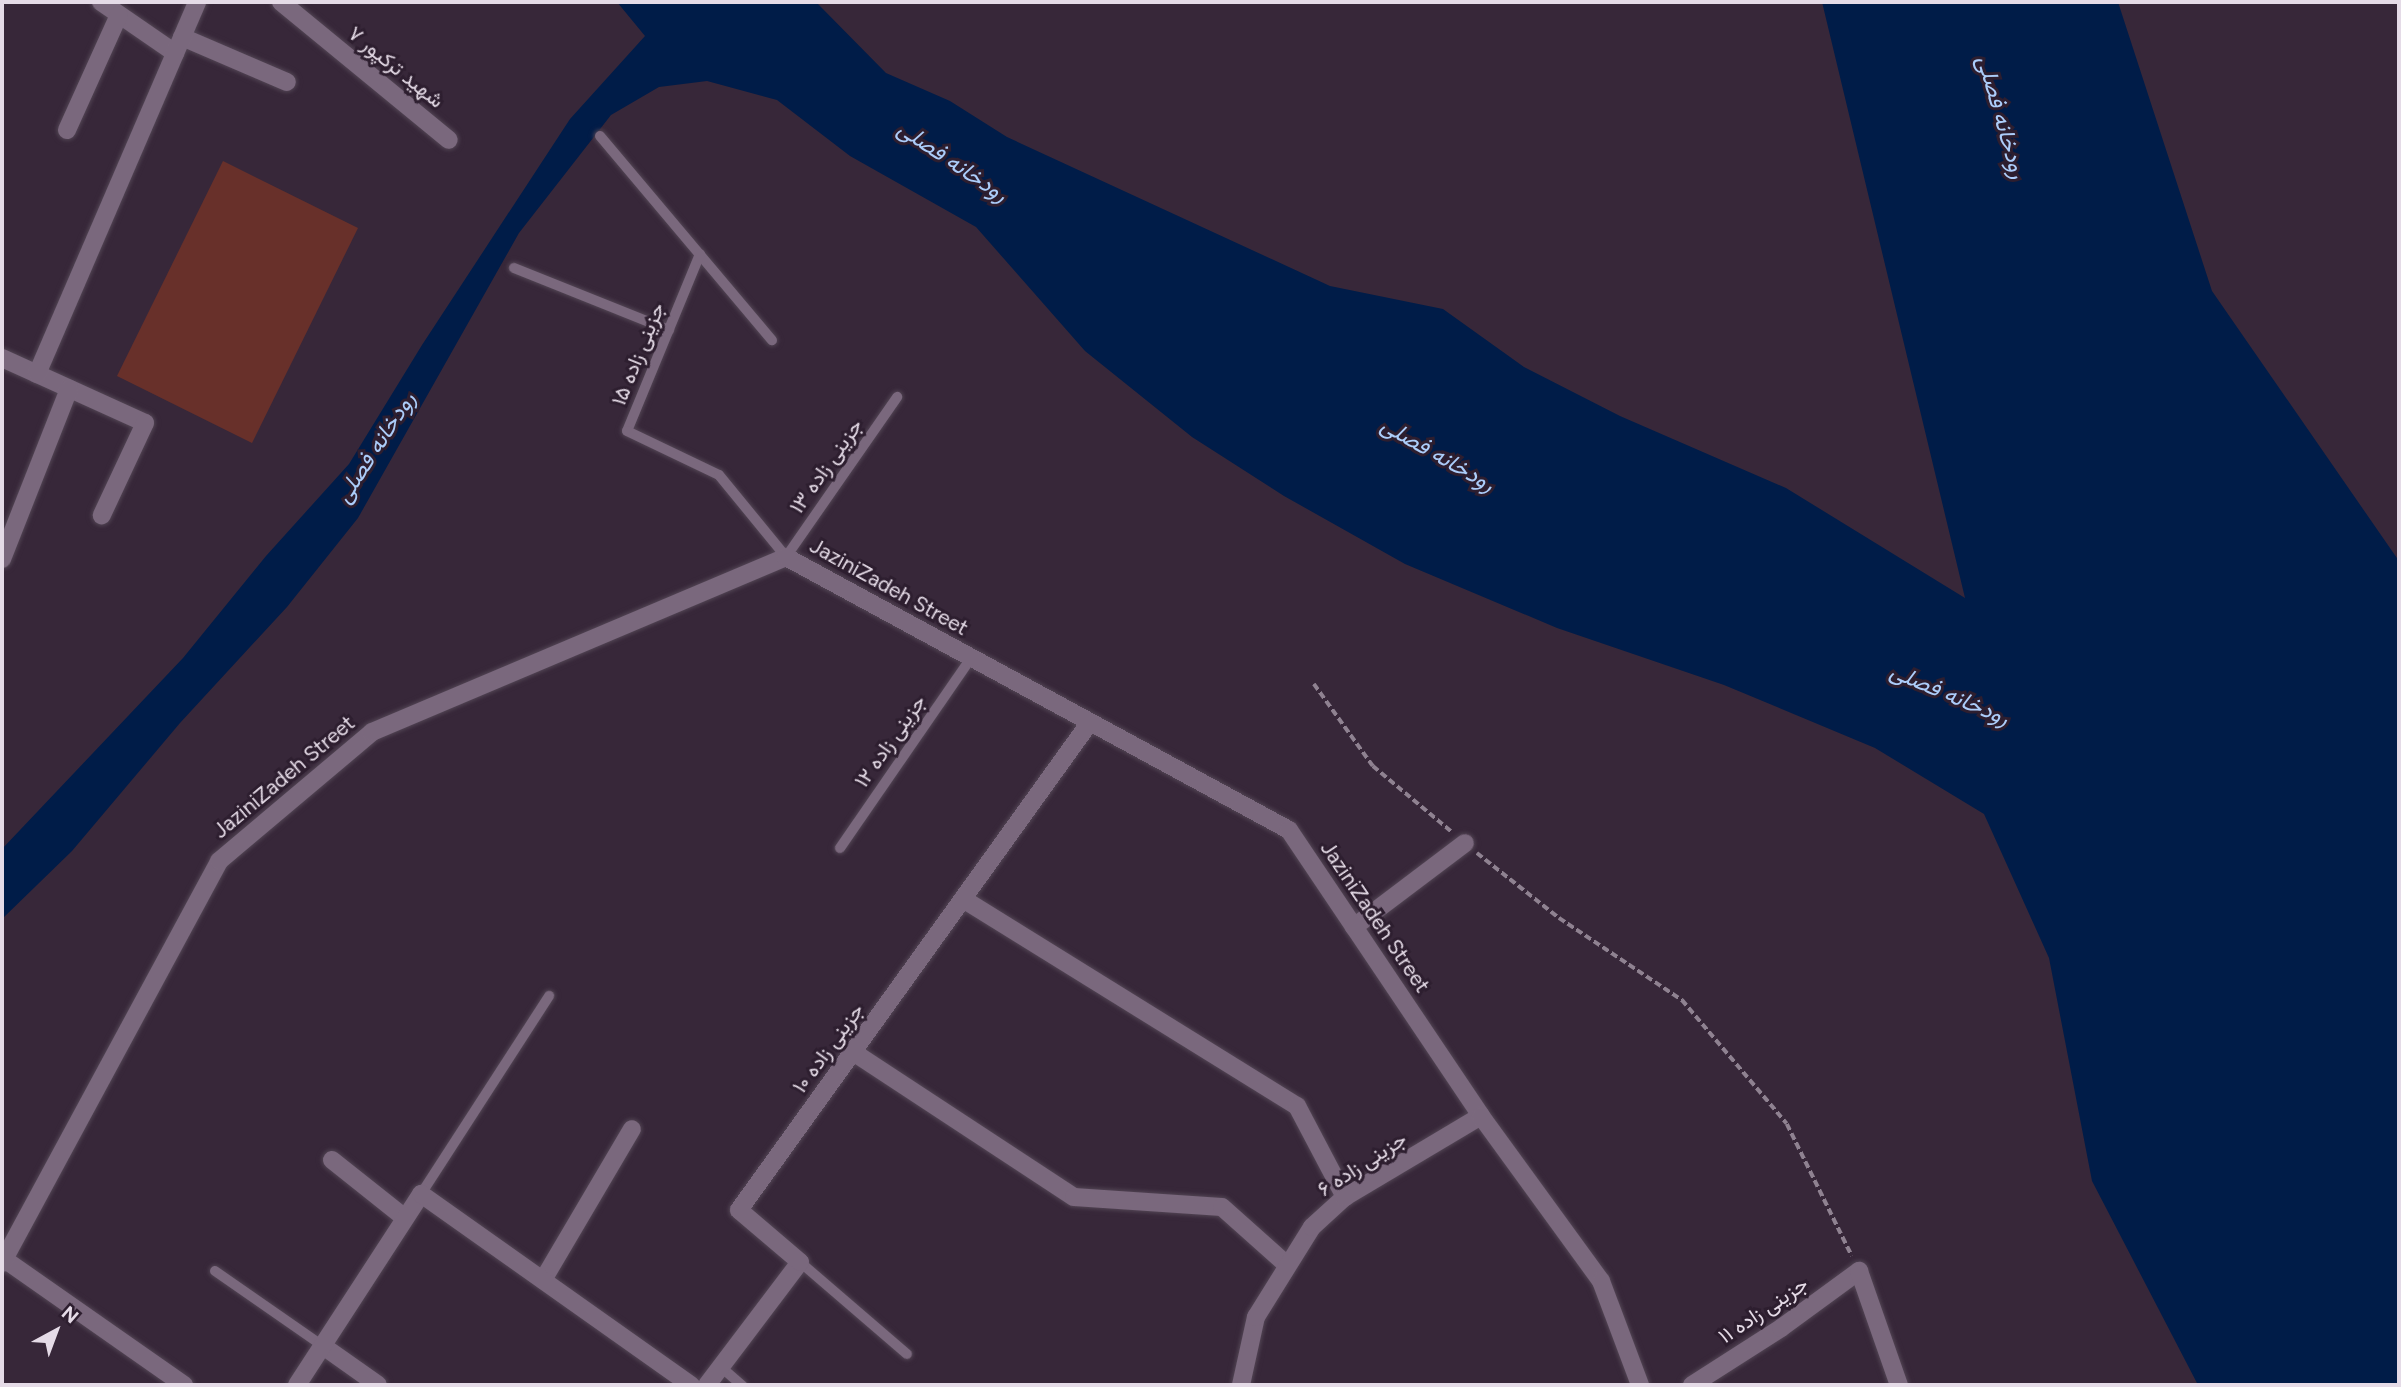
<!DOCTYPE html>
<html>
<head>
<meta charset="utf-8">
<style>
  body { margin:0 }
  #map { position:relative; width:2401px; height:1387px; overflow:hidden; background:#372739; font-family:Figtree,Vazirmatn,sans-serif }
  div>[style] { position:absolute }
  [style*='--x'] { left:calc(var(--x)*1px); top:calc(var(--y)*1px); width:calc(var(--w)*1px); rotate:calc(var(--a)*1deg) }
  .green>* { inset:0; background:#68302a }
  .water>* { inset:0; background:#001c48 }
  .path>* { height:3.5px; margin-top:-1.75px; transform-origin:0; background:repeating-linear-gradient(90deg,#8f8291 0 7px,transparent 0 10.5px) }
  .roads { filter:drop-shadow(0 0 2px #524554) drop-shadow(0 0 2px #524554) }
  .service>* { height:10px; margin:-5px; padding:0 5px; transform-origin:5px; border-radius:5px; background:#7a687d }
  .minor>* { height:18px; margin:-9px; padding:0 9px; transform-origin:9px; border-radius:9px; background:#7a687d }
  .tertiary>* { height:18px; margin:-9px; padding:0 9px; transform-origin:9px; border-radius:9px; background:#7a687d }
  span { translate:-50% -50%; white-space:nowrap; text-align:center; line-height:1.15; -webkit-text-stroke:6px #2d1e2f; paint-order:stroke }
  .street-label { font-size:21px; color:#e5dbe7 }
  .water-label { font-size:23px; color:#accdfa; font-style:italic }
  .frame { position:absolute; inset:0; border:4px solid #e5dbe7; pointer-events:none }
  .north { position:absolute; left:21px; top:1296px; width:70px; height:70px; -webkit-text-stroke:5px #2d1e2f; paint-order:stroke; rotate:41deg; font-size:19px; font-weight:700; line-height:28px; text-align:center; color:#e5dbe7 }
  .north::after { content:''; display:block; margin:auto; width:24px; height:32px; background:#e5dbe7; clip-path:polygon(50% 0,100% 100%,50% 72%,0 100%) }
</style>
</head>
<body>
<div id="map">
  <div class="green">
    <i style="clip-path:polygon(223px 161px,358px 228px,252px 443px,117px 376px)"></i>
  </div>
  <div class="water">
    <i style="clip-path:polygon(617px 2px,816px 2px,886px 73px,950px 101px,1007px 137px,1330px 286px,1443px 309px,1524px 367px,1620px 416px,1786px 488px,1965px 598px,1822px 2px,2118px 2px,2212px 291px,2399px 561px,2399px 1385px,2198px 1385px,2092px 1181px,2049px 958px,1984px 814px,1875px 748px,1724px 685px,1557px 628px,1405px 564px,1284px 496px,1192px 437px,1085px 351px,976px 227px,850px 156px,777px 100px,707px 81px,659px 87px,611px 115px,519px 233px,358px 518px,287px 607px,180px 723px,72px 851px,2px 919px,2px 849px,183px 658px,266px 556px,349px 464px,422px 345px,570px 119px,645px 36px)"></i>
  </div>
  <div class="path">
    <i style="--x:1314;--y:684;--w:101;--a:54.3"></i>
    <i style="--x:1373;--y:766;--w:103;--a:39.9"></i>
    <i style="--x:1477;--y:853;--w:105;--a:38.4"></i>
    <i style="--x:1559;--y:918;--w:148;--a:33.7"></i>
    <i style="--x:1682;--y:1000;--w:162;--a:49.7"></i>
    <i style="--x:1787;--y:1124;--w:147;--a:63.8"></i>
  </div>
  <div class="roads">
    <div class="service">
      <i style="--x:600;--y:136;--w:267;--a:49.9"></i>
      <i style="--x:700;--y:254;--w:191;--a:112.4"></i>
      <i style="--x:627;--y:431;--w:102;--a:25.6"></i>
      <i style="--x:719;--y:475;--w:106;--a:50.7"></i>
      <i style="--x:786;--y:557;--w:195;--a:-55.2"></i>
      <i style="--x:514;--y:268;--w:167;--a:21.8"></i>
      <i style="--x:840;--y:848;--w:232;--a:-55.4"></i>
      <i style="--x:421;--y:1194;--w:236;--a:-57.1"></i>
      <i style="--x:800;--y:1262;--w:141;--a:40.7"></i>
      <i style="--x:215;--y:1271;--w:131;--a:34.8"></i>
      <i style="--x:721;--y:1367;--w:28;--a:41"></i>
    </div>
    <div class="minor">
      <i style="--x:101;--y:2;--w:90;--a:34.6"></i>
      <i style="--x:281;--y:2;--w:217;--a:39.4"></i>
      <i style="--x:182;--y:37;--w:114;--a:23.2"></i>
      <i style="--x:67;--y:130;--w:126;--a:-65.7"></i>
      <i style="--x:2;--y:358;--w:157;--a:24.4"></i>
      <i style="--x:145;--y:423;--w:102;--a:115.1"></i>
      <i style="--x:37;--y:374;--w:405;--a:-66.7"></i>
      <i style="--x:2;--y:559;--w:183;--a:-68.5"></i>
      <i style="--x:963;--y:899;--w:393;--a:31.8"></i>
      <i style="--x:1297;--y:1106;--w:103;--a:62.2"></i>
      <i style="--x:1354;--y:927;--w:139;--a:-37.1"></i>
      <i style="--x:853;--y:1052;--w:264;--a:33.3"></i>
      <i style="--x:1074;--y:1197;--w:148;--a:3.9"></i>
      <i style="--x:1222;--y:1207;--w:86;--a:41.7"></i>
      <i style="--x:332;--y:1160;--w:93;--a:38.5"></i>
      <i style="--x:4;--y:1259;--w:220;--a:35"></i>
      <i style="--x:543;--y:1280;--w:175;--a:-59.5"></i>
      <i style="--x:323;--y:1346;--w:67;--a:35.3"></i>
      <i style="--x:297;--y:1385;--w:228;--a:-57"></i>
      <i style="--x:421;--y:1194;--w:331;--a:35.3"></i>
      <i style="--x:707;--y:1385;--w:154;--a:-52.9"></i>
      <i style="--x:800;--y:1262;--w:80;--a:-139.6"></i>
      <i style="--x:739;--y:1210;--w:601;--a:-54.27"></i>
      <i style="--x:1241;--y:1385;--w:70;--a:-77.6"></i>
      <i style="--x:1256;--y:1317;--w:106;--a:-58.1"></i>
      <i style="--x:1312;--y:1227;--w:45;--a:-42.3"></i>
      <i style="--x:1345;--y:1197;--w:158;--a:-30.8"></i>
      <i style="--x:1692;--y:1385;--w:106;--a:-32.6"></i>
      <i style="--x:1781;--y:1328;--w:97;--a:-36.2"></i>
      <i style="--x:1859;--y:1271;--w:121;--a:70.7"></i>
    </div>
    <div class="tertiary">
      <i style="--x:2;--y:1263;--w:457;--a:-61.6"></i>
      <i style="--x:219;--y:861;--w:200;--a:-40.1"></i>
      <i style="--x:372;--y:732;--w:449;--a:-22.9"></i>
      <i style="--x:786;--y:557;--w:572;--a:28.49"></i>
      <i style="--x:1289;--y:830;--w:344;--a:56.1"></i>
      <i style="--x:1481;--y:1116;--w:204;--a:54"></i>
      <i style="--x:1601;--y:1281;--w:111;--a:69.4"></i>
    </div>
  </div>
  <div class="street-label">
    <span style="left:396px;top:67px;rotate:39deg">شهید ترکپور ۷</span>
    <span style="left:638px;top:354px;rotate:-68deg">جزینی زاده ۱۵</span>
    <span style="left:826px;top:466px;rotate:-55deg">جزینی زاده ۱۳</span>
    <span style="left:889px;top:587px;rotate:29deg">JaziniZadeh Street</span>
    <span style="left:890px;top:741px;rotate:-55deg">جزینی زاده ۱۲</span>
    <span style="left:284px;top:777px;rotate:-40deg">JaziniZadeh Street</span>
    <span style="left:1375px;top:917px;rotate:56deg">JaziniZadeh Street</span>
    <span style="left:828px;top:1048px;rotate:-54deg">جزینی زاده ۱۰</span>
    <span style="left:1362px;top:1164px;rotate:-33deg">جزینی زاده ۶</span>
    <span style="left:1763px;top:1310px;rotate:-34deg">جزینی زاده ۱۱</span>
  </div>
  <div class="water-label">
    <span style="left:2002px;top:117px;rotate:74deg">رودخانه فصلی</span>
    <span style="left:953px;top:161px;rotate:34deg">رودخانه فصلی</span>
    <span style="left:375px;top:447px;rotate:-57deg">رودخانه فصلی</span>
    <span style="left:1438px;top:454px;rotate:30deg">رودخانه فصلی</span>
    <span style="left:1950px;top:694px;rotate:23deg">رودخانه فصلی</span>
  </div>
  <div class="frame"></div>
  <div class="north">N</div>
</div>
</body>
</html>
